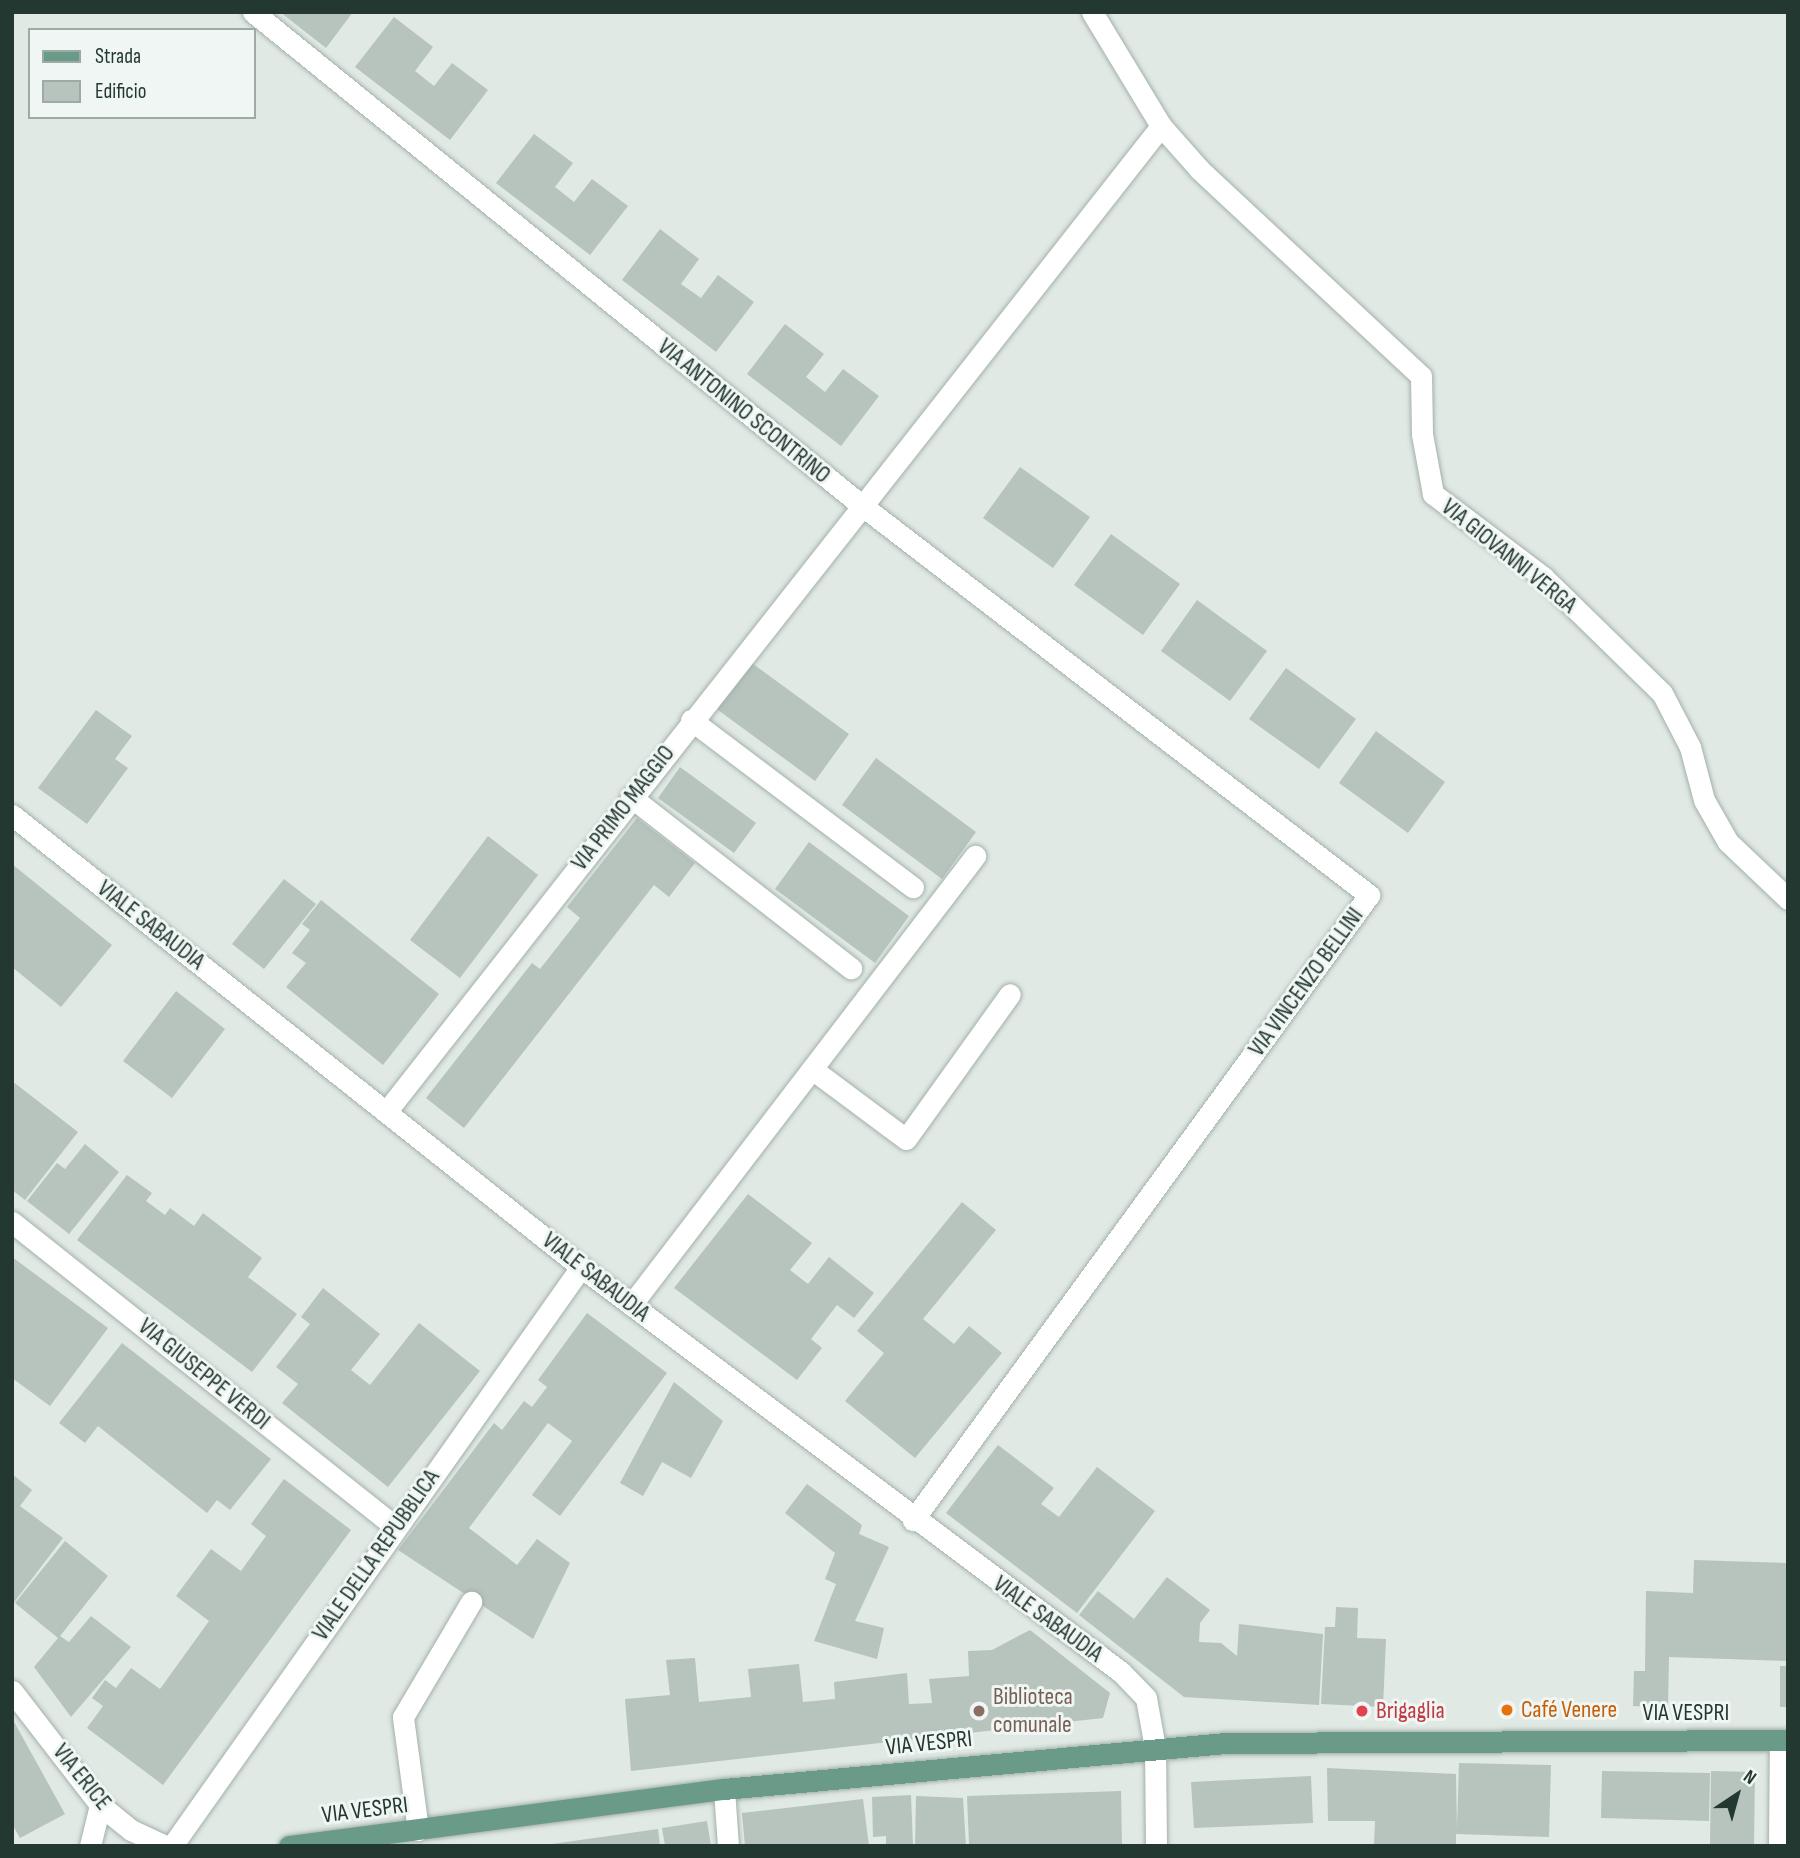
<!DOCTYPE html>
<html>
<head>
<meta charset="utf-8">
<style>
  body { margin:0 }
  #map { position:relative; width:1800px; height:1858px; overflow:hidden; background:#e0e9e4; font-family:"Sofia Sans Condensed",sans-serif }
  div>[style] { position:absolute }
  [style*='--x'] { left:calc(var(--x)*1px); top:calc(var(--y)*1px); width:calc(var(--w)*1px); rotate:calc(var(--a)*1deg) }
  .building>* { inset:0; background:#b6c4bd }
  .roads { filter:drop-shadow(0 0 2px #a4b0aa) drop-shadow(0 0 2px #a4b0aa) }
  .minor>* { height:21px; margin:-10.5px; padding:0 10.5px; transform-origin:10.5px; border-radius:10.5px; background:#fff }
  .tertiary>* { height:21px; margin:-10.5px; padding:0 10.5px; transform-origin:10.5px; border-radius:10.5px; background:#fff }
  .secondary>* { height:21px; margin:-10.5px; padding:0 10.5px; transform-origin:10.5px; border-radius:10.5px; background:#fff }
  .primary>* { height:21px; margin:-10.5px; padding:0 10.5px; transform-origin:10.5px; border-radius:10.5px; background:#6a9a88 }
  .dots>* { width:19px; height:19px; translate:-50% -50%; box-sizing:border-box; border:4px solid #f0f6f3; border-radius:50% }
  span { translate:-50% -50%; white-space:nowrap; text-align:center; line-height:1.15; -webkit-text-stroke:6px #f0f6f3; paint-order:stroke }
  .street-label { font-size:24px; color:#233830 }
  .education-label { font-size:24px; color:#785e54 }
  .left { translate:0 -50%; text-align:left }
  .food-label { font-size:24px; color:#c56008 }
  .health-label { font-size:24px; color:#be3a42 }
  .frame { position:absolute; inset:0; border:14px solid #233830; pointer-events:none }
  .legend { position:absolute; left:28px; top:28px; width:228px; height:91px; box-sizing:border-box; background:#f0f6f3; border:2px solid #9eaaa5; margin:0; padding:9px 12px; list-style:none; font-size:21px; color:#233830 }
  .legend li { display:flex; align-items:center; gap:14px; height:35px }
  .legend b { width:35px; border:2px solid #9eaaa5 }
  .north { position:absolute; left:1702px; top:1760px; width:70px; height:70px; -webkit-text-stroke:5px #f0f6f3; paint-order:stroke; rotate:36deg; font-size:19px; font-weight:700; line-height:28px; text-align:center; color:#233830 }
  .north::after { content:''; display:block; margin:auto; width:24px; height:32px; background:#233830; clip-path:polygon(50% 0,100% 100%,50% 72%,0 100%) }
</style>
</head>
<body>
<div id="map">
  <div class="building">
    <i style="clip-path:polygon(280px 12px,353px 12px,326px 48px)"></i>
    <i style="clip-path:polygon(394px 17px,433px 47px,415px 71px,434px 86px,452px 63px,488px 90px,450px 140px,355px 67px)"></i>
    <i style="clip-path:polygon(534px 134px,573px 163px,555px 187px,574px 202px,592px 179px,628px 206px,590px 255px,496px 183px)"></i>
    <i style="clip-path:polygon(660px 229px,699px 259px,681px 284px,701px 298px,718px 275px,754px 302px,716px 352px,622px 280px)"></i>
    <i style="clip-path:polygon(785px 324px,824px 354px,806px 377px,825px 392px,843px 369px,879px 396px,841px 446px,747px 374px)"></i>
    <i style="clip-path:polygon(1020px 467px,1090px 517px,1053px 568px,983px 518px)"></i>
    <i style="clip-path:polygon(1111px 534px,1180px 584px,1143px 635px,1074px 585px)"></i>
    <i style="clip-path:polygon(1197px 600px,1267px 651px,1230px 701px,1161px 651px)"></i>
    <i style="clip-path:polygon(749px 661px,849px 734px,815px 781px,714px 707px)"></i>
    <i style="clip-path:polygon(1286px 668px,1356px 719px,1319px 769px,1249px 719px)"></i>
    <i style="clip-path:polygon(96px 710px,132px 736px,115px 759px,128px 768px,87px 824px,38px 788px)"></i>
    <i style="clip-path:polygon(1376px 731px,1445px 782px,1408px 833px,1339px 783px)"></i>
    <i style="clip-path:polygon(876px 758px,976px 832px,942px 879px,842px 805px)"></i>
    <i style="clip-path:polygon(680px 767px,756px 823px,734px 853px,658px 798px)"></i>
    <i style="clip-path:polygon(637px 818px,695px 863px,669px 897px,654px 885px,464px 1128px,426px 1098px,532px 963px,540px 969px,580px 918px,567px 907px)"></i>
    <i style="clip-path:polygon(488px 836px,538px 875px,460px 978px,410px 940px)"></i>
    <i style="clip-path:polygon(809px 842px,909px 916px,875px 963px,775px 889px)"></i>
    <i style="clip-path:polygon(12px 864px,112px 945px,61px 1007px,12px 967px)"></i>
    <i style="clip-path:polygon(284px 879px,316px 904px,264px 969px,232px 944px)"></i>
    <i style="clip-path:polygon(321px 900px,439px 994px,383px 1065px,286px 987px,306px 963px,292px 953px,310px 930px,302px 924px)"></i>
    <i style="clip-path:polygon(176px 991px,225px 1029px,172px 1098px,123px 1061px)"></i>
    <i style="clip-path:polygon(12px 1081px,78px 1132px,25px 1200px,12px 1190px)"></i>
    <i style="clip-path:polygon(85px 1144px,119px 1172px,69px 1234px,27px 1201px,57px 1163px,65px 1169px)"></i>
    <i style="clip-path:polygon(127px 1175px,152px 1193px,146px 1201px,165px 1215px,170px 1208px,194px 1226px,203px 1213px,262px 1258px,248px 1277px,297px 1314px,252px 1372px,77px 1240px)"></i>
    <i style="clip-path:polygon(748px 1194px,812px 1243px,790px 1270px,808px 1284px,829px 1257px,874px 1293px,854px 1318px,837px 1305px,811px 1339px,822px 1348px,797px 1380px,674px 1288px)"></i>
    <i style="clip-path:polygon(962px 1202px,996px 1230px,923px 1319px,954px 1344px,969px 1326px,1002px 1353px,915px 1458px,845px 1401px,884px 1353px,857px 1331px)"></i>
    <i style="clip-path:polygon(12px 1257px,108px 1328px,50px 1406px,12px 1378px)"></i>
    <i style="clip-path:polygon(323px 1288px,380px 1334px,351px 1370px,370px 1385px,419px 1323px,480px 1371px,388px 1487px,282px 1403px,298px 1384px,276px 1367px,310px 1324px,301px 1317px)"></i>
    <i style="clip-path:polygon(587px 1313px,667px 1373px,560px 1516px,532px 1495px,572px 1441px,548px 1423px,469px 1528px,517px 1565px,537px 1539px,570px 1563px,533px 1639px,398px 1550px,494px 1423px,502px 1430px,524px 1401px,532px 1407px,547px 1387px,538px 1380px)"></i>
    <i style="clip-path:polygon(122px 1343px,271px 1459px,230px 1510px,217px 1500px,207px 1513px,98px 1426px,85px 1443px,59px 1423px)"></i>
    <i style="clip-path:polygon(674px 1382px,723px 1421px,691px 1478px,662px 1462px,643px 1496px,620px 1483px)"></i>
    <i style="clip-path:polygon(998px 1445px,1054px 1488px,1041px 1504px,1059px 1517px,1097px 1467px,1155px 1511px,1077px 1613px,946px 1513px)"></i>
    <i style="clip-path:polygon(12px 1474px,32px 1490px,20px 1506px,63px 1538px,12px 1605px)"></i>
    <i style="clip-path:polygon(284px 1479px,351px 1530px,163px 1785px,87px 1728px,103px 1706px,92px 1698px,105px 1680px,116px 1688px,131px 1668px,160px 1689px,209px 1621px,176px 1596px,211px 1549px,241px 1571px,266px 1536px,251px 1524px)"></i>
    <i style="clip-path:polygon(807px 1484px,862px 1525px,859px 1534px,889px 1547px,855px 1621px,884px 1628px,877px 1659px,814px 1641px,836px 1584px,825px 1579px,835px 1553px,785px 1513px)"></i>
    <i style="clip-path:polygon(65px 1541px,108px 1576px,60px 1636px,69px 1642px,91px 1616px,131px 1647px,71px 1717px,34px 1667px,58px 1638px,15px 1603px)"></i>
    <i style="clip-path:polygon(1694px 1560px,1788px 1563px,1788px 1661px,1669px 1657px,1668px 1707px,1633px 1706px,1634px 1671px,1645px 1671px,1646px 1591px,1693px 1593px)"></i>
    <i style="clip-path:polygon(1167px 1577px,1210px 1610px,1200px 1623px,1199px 1642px,1221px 1643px,1237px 1656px,1239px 1624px,1323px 1634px,1319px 1705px,1184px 1697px,1079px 1615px,1098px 1591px,1134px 1619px)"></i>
    <i style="clip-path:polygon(1336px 1607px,1358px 1608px,1357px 1638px,1386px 1639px,1383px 1707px,1321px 1704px,1325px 1627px,1335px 1627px)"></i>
    <i style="clip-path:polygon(1030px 1630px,1110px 1693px,1103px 1718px,631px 1771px,625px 1699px,670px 1695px,666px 1660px,695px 1658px,699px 1702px,751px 1697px,748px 1669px,799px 1664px,803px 1702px,835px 1699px,834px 1682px,907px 1673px,909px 1704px,932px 1703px,929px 1679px,969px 1676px,968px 1651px,992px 1650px)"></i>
    <i style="clip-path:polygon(1780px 1666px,1788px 1666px,1788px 1707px,1780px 1707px)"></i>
    <i style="clip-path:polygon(12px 1718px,65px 1814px,20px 1838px,12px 1824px)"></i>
    <i style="clip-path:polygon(1459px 1763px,1551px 1765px,1549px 1837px,1456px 1834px,1456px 1846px,1374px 1846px,1375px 1821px,1328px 1821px,1327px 1768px,1456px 1774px,1457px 1829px)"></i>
    <i style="clip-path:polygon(1602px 1771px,1710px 1773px,1709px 1821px,1601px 1818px)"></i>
    <i style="clip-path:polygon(1711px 1771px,1755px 1772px,1754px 1846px,1710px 1846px)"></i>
    <i style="clip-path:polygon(1311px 1776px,1313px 1823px,1194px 1828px,1191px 1782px)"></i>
    <i style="clip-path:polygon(1121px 1791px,1122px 1846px,969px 1844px,967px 1796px)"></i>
    <i style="clip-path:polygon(911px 1795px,913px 1846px,886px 1846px,886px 1836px,873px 1837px,872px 1797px)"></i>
    <i style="clip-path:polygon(916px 1796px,963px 1798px,966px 1846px,915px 1846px)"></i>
    <i style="clip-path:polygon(863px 1799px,869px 1846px,745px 1846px,742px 1813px)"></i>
    <i style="clip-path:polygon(707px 1821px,711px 1846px,665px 1846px,662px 1828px)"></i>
    <i style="clip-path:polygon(658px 1829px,660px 1846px,553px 1846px,552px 1844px)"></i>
  </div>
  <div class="roads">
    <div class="minor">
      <i style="--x:253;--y:12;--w:781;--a:39.03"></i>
      <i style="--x:860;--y:504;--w:642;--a:37.53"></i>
      <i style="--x:1369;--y:895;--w:774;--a:126.11"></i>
      <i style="--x:1092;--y:12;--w:133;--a:58.8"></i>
      <i style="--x:1161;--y:126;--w:59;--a:48.4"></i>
      <i style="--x:1200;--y:170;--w:302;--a:43"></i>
      <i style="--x:1421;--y:376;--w:58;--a:89"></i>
      <i style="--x:1422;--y:434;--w:61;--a:79.6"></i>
      <i style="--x:1433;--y:494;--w:138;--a:37"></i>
      <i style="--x:1543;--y:577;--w:166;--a:44.3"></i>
      <i style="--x:1662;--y:693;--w:61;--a:62.6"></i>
      <i style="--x:1690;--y:747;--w:55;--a:75.2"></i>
      <i style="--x:1704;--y:800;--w:48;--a:60.3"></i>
      <i style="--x:1728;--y:842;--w:83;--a:43.5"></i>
      <i style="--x:691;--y:720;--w:278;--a:37"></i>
      <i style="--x:631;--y:797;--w:279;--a:37.9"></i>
      <i style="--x:812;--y:1069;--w:117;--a:36.7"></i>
      <i style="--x:906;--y:1139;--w:178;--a:-54.4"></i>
      <i style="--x:386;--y:1112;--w:1254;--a:-51.83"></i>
      <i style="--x:12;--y:1222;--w:490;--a:38.5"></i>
      <i style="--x:631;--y:1305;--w:566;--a:-52.54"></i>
      <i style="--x:724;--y:1789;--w:57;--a:86"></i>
      <i style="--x:418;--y:1830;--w:114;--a:-97.6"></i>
      <i style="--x:403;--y:1717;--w:134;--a:-59.4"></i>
      <i style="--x:172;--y:1846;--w:709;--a:-54.76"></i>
      <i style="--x:1779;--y:1846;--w:106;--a:-89.5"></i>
    </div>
    <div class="tertiary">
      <i style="--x:12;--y:815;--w:727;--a:38.46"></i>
      <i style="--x:581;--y:1267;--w:675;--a:36.87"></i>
      <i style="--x:1121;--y:1672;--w:36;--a:46"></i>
      <i style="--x:1146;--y:1698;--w:51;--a:79.8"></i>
      <i style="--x:12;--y:1691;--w:144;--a:52.3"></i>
      <i style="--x:100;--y:1805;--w:40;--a:39"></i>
      <i style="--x:131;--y:1830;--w:38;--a:25"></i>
      <i style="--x:90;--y:1846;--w:42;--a:-76.3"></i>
    </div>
    <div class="secondary">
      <i style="--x:1155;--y:1748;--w:98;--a:89.4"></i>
    </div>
    <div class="primary">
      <i style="--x:289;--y:1846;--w:439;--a:-7.5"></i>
      <i style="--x:724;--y:1789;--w:504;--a:-5.24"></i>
      <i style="--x:1226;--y:1743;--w:562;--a:-0.31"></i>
    </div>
  </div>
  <div class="dots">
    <i style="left:1507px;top:1710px;background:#e8710a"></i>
    <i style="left:979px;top:1711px;background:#8d6e63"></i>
    <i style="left:1362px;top:1711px;background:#e0444e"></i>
  </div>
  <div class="street-label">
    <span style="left:744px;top:411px;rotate:39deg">VIA ANTONINO SCONTRINO</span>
    <span style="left:1509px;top:556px;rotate:39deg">VIA GIOVANNI VERGA</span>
    <span style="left:623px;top:808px;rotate:-52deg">VIA PRIMO MAGGIO</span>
    <span style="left:151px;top:925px;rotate:38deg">VIALE SABAUDIA</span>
    <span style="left:1306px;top:982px;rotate:-54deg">VIA VINCENZO BELLINI</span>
    <span style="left:596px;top:1277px;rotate:38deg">VIALE SABAUDIA</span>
    <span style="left:204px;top:1374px;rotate:39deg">VIA GIUSEPPE VERDI</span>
    <span style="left:376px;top:1555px;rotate:-55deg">VIALE DELLA REPUBBLICA</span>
    <span style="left:1048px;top:1619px;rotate:36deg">VIALE SABAUDIA</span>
    <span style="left:1686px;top:1713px">VIA VESPRI</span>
    <span style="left:929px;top:1743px;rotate:-6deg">VIA VESPRI</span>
    <span style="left:82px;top:1777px;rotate:51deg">VIA ERICE</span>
    <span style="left:365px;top:1810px;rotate:-7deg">VIA VESPRI</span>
  </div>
  <div class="education-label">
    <span class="left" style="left:993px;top:1711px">Biblioteca<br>comunale</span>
  </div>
  <div class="food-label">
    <span class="left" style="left:1521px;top:1710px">Café Venere</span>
  </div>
  <div class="health-label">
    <span class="left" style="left:1376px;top:1711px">Brigaglia</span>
  </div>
  <div class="frame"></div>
  <ul class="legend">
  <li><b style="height:9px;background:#6a9a88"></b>Strada</li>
  <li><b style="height:19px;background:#b6c4bd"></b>Edificio</li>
  </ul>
  <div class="north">N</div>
</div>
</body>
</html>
